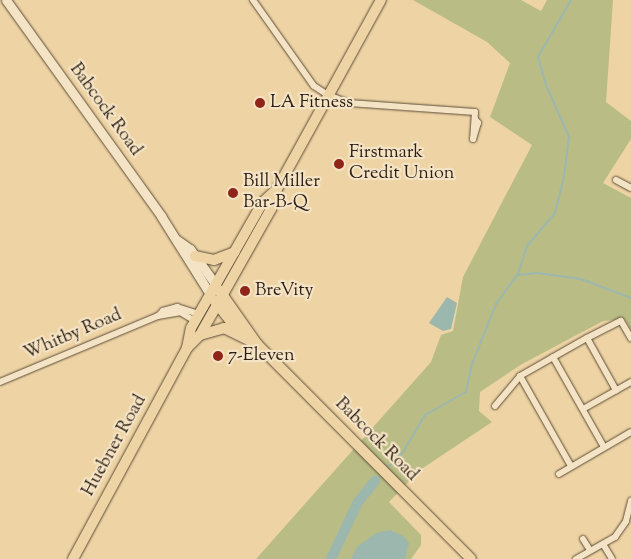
<!DOCTYPE html>
<html>
<head>
<meta charset="utf-8">
<style>
  body { margin:0 }
  #map { position:relative; width:631px; height:559px; overflow:hidden; background:#eed4a4; font-family:"Sorts Mill Goudy",serif }
  div>[style] { position:absolute }
  [style*='--x'] { left:calc(var(--x)*1px); top:calc(var(--y)*1px); width:calc(var(--w)*1px); rotate:calc(var(--a)*1deg) }
  .green>* { inset:0; background:#b9bc85 }
  .water>* { inset:0; background:#9bb7ae }
  .stream>* { height:2px; margin:-1px; padding:0 1px; transform-origin:1px; border-radius:1px; background:#9bb7ae }
  .river>* { height:10px; margin:-5px; padding:0 5px; transform-origin:5px; border-radius:5px; background:#9bb7ae }
  .roads { filter:drop-shadow(0 0 1px #5c4c39) drop-shadow(0 0 1px #5c4c39) }
  .street>* { height:6px; margin:-3px; padding:0 3px; transform-origin:3px; border-radius:3px; background:#f4e3c4 }
  .secondary>* { height:9px; margin:-4.5px; padding:0 4.5px; transform-origin:4.5px; border-radius:4.5px; background:#f4e3c4 }
  .primary>* { height:10px; margin:-5px; padding:0 5px; transform-origin:5px; border-radius:5px; background:#eed4a4 }
  .dots>* { width:14px; height:14px; translate:-50% -50%; box-sizing:border-box; border:2px solid #f4e3c4; border-radius:50% }
  span { translate:-50% -50%; white-space:nowrap; text-align:center; line-height:1.15; -webkit-text-stroke:4.5px #f4e3c4; paint-order:stroke }
  .poi-label { font-size:18px; color:#2c1f15 }
  .left { translate:0 -50%; text-align:left }
  .street-label { font-size:18px; color:#2c1f15 }
</style>
</head>
<body>
<div id="map">
  <div class="green">
    <i style="clip-path:polygon(413px 0,521px 0,541px 11px,547px 0,613px 0,606px 102px,631px 121px,631px 139px,603px 183px,631px 198px,631px 330px,625px 319px,603px 321px,522px 364px,480px 392px,479px 411px,492px 422px,420px 470px,389px 502px,421px 535px,421px 545px,411px 559px,256px 559px,431px 362px,441px 335px,453px 331px,463px 277px,532px 145px,490px 117px,510px 63px,487px 42px)"></i>
  </div>
  <div class="water">
    <i style="clip-path:polygon(447px 297px,457px 303px,451px 329px,443px 331px,429px 323px)"></i>
    <i style="clip-path:polygon(390px 530px,403px 536px,409px 543px,405px 559px,351px 559px,357px 547px,376px 533px)"></i>
  </div>
  <div class="stream">
    <i style="--x:518;--y:275;--w:20;--a:-6"></i>
    <i style="--x:538;--y:273;--w:43;--a:7.9"></i>
    <i style="--x:581;--y:279;--w:53;--a:20.8"></i>
    <i style="--x:386;--y:469;--w:24;--a:-45"></i>
    <i style="--x:403;--y:452;--w:43;--a:-59.3"></i>
    <i style="--x:425;--y:415;--w:47;--a:-29.3"></i>
    <i style="--x:466;--y:392;--w:29;--a:-78"></i>
    <i style="--x:472;--y:364;--w:65;--a:-68.2"></i>
    <i style="--x:496;--y:304;--w:37;--a:-54"></i>
    <i style="--x:518;--y:274;--w:29;--a:-72"></i>
    <i style="--x:527;--y:246;--w:43;--a:-49.7"></i>
    <i style="--x:555;--y:213;--w:37;--a:-76"></i>
    <i style="--x:564;--y:177;--w:40;--a:-82.9"></i>
    <i style="--x:569;--y:137;--w:57;--a:-113.9"></i>
    <i style="--x:546;--y:85;--w:29;--a:-106"></i>
    <i style="--x:538;--y:57;--w:66;--a:-59.9"></i>
    <i style="--x:375;--y:481;--w:8;--a:-45"></i>
  </div>
  <div class="river">
    <i style="--x:331;--y:559;--w:63;--a:-64.7"></i>
    <i style="--x:358;--y:502;--w:27;--a:-51"></i>
  </div>
  <div class="roads">
    <div class="street">
      <i style="--x:253;--y:0;--w:105;--a:54.7"></i>
      <i style="--x:314;--y:86;--w:17;--a:33"></i>
      <i style="--x:328;--y:95;--w:22;--a:21"></i>
      <i style="--x:349;--y:103;--w:126;--a:4.1"></i>
      <i style="--x:475;--y:112;--w:27;--a:94"></i>
      <i style="--x:473;--y:139;--w:17;--a:-73"></i>
      <i style="--x:478;--y:123;--w:5;--a:-127"></i>
      <i style="--x:616;--y:180;--w:17;--a:28"></i>
      <i style="--x:158;--y:316;--w:7;--a:-45"></i>
      <i style="--x:163;--y:311;--w:15;--a:-16"></i>
      <i style="--x:177;--y:307;--w:23;--a:18"></i>
      <i style="--x:587;--y:338;--w:60;--a:60.9"></i>
      <i style="--x:553;--y:357;--w:103;--a:60.5"></i>
      <i style="--x:520;--y:376;--w:103;--a:60.5"></i>
      <i style="--x:0;--y:382;--w:171;--a:-22.7"></i>
      <i style="--x:158;--y:316;--w:22;--a:-10"></i>
      <i style="--x:180;--y:312;--w:17;--a:31"></i>
      <i style="--x:495;--y:406;--w:39;--a:-50"></i>
      <i style="--x:520;--y:376;--w:77;--a:-29.6"></i>
      <i style="--x:587;--y:338;--w:38;--a:-27"></i>
      <i style="--x:621;--y:321;--w:20;--a:60"></i>
      <i style="--x:583;--y:409;--w:55;--a:-29.4"></i>
      <i style="--x:559;--y:474;--w:83;--a:-30.3"></i>
      <i style="--x:583;--y:539;--w:13;--a:58"></i>
      <i style="--x:603;--y:544;--w:17;--a:59"></i>
      <i style="--x:576;--y:559;--w:45;--a:-29.4"></i>
      <i style="--x:615;--y:537;--w:19;--a:-55"></i>
      <i style="--x:626;--y:521;--w:21;--a:-76"></i>
    </div>
    <div class="secondary">
      <i style="--x:6;--y:0;--w:266;--a:54.3"></i>
      <i style="--x:161;--y:216;--w:92;--a:57.9"></i>
      <i style="--x:177;--y:240;--w:16;--a:35"></i>
      <i style="--x:190;--y:249;--w:44;--a:54.2"></i>
    </div>
    <div class="primary">
      <i style="--x:195;--y:256;--w:19;--a:12"></i>
      <i style="--x:214;--y:260;--w:22;--a:-21"></i>
      <i style="--x:219;--y:290;--w:66;--a:54.9"></i>
      <i style="--x:214;--y:300;--w:41;--a:52"></i>
      <i style="--x:200;--y:335;--w:25;--a:-16"></i>
      <i style="--x:224;--y:328;--w:37;--a:26"></i>
      <i style="--x:257;--y:344;--w:303;--a:45.1"></i>
      <i style="--x:187;--y:348;--w:18;--a:-45"></i>
      <i style="--x:200;--y:335;--w:145;--a:-60.6"></i>
      <i style="--x:271;--y:209;--w:21;--a:-73"></i>
      <i style="--x:277;--y:189;--w:216;--a:-61.2"></i>
      <i style="--x:73;--y:559;--w:240;--a:-61.6"></i>
      <i style="--x:187;--y:348;--w:20;--a:-79"></i>
      <i style="--x:191;--y:328;--w:145;--a:-60.3"></i>
      <i style="--x:263;--y:202;--w:19;--a:-43"></i>
    </div>
  </div>
  <div class="dots">
    <i style="left:260px;top:103px;background:#8f2418"></i>
    <i style="left:339px;top:164px;background:#8f2418"></i>
    <i style="left:233px;top:193px;background:#8f2418"></i>
    <i style="left:245px;top:291px;background:#8f2418"></i>
    <i style="left:218px;top:356px;background:#8f2418"></i>
  </div>
  <div class="poi-label">
    <span class="left" style="left:270px;top:103px">LA Fitness</span>
    <span class="left" style="left:349px;top:164px">Firstmark<br>Credit Union</span>
    <span class="left" style="left:243px;top:193px">Bill Miller<br>Bar-B-Q</span>
    <span class="left" style="left:255px;top:291px">BreVity</span>
    <span class="left" style="left:228px;top:356px">7-Eleven</span>
  </div>
  <div class="street-label">
    <span style="left:105px;top:110px;rotate:54deg">Babcock Road</span>
    <span style="left:73px;top:335px;rotate:-23deg">Whitby Road</span>
    <span style="left:376px;top:440px;rotate:45deg">Babcock Road</span>
    <span style="left:115px;top:446px;rotate:-61deg">Huebner Road</span>
  </div>
</div>
</body>
</html>
